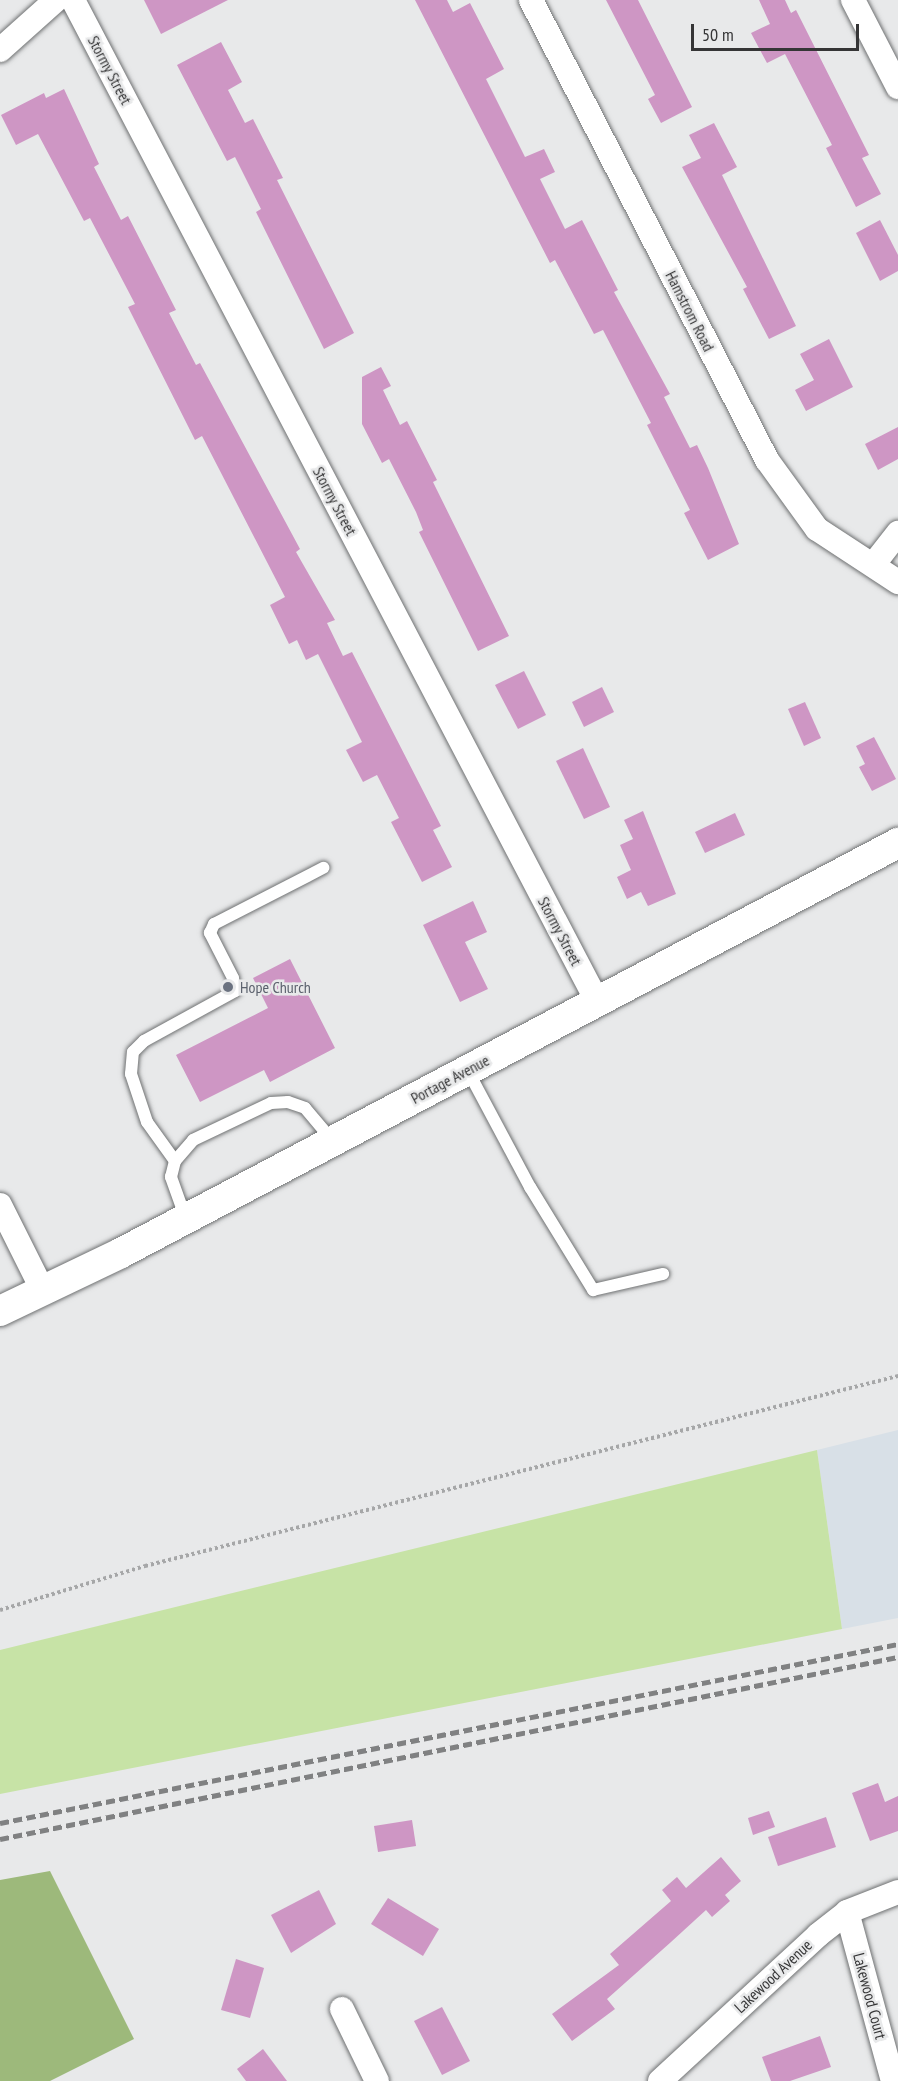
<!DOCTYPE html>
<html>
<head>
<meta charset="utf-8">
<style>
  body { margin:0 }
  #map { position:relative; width:898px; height:2081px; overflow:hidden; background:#e8e9ea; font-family:"PT Sans Narrow",sans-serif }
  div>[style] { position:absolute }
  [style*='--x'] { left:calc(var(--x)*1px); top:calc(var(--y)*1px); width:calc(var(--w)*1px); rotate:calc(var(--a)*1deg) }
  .built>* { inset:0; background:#d8e0e7 }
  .green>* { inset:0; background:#c7e3a6 }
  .forest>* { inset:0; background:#9db97b }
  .building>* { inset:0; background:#ce96c4 }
  .path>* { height:4px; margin-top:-2px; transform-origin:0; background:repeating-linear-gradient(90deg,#a6a7a8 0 3px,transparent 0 6px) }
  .roads { filter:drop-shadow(0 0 2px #6f7172) drop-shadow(0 0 2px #6f7172) }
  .service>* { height:12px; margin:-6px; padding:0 6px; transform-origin:6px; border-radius:6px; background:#fff }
  .minor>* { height:24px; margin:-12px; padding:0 12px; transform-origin:12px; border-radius:12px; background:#fff }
  .tertiary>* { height:30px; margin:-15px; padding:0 15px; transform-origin:15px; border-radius:15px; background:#fff }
  .rail>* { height:4.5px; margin-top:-2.25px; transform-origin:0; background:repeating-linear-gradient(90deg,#808182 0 9px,transparent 0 13.5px) }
  .dots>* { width:16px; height:16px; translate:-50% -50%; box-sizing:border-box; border:3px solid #e8e9ea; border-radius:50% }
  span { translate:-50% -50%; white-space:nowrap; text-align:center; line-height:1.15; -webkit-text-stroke:5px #e8e9ea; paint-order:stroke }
  .street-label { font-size:16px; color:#353536 }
  .worship-label { font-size:16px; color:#5b616d }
  .left { translate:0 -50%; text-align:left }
  .scale { position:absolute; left:691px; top:24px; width:168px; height:27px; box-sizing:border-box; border:3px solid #353536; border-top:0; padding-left:8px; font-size:18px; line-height:21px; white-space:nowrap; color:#353536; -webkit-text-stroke:4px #e8e9ea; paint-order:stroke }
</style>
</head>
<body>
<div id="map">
  <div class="built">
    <i style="clip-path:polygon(898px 1430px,898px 1618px,842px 1629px,817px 1450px)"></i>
  </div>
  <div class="green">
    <i style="clip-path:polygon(817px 1450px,842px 1629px,0 1794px,0 1650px)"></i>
  </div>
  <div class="forest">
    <i style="clip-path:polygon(50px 1871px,134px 2039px,50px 2081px,0 2081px,0 1880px)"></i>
  </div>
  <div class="building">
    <i style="clip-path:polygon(144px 0,228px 0,161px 34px)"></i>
    <i style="clip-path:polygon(415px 0,447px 0,453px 12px,470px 3px,504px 69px,486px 79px,525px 157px,544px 149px,555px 172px,540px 179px,565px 229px,582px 220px,618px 290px,614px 292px,670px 394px,664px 397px,690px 448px,697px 445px,708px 468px,739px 544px,708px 560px,684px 513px,690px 510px,647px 425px,651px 423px,603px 330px,594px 334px,555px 260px,550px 263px)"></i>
    <i style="clip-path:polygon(606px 0,638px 0,692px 107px,661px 123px,648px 99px,655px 95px)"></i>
    <i style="clip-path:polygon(759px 0,785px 0,791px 13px,796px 10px,869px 155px,862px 158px,881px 194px,856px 207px,826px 148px,832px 145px,785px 54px,767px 63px,751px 33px,770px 24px)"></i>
    <i style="clip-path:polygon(221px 42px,242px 82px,228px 90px,245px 123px,253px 119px,283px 178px,277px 180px,354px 333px,324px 349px,256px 212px,261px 209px,235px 157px,227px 161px,177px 65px)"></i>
    <i style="clip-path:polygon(64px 89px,99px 164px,94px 167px,121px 220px,128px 216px,176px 310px,169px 313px,196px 365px,200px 363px,300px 549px,296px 552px,335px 620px,327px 623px,343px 656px,352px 652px,441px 826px,433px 830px,452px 867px,422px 882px,391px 822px,399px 818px,377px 775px,363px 782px,346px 750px,362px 742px,318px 654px,306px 660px,297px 640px,289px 644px,270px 605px,285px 597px,202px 436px,195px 440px,128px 307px,135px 304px,90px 218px,84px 221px,38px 134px,16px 145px,1px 115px,44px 93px,46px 98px)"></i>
    <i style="clip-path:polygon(714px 123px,737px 167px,722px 175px,796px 326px,769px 339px,743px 289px,747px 287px,682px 167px,701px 158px,689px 135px)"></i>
    <i style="clip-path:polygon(880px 220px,898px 255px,898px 271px,880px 281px,856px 233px)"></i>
    <i style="clip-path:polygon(829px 339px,853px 387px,806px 411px,795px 390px,814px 380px,800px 354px)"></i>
    <i style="clip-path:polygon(381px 367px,391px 386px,383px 390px,400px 425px,407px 421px,437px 480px,433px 482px,509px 636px,478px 651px,419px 532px,423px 530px,416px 512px,389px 459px,382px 463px,362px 424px,362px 377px)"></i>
    <i style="clip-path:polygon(898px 427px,898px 459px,878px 470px,865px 444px)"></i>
    <i style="clip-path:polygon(524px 671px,546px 715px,518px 729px,495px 685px)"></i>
    <i style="clip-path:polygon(602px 687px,614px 712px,584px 727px,572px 702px)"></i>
    <i style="clip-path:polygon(805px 702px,821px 738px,804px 746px,788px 709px)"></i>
    <i style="clip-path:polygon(874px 737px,896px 779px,872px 791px,859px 767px,865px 764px,856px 746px)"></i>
    <i style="clip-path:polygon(583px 748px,610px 807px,584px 819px,556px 761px)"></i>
    <i style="clip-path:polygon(643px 811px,676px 894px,648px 906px,641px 892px,627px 899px,617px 877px,631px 870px,620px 845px,633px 839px,624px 820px)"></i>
    <i style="clip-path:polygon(735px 813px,745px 835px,705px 853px,695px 832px)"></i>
    <i style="clip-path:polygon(473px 901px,487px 932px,465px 942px,488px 989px,460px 1002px,423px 925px)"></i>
    <i style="clip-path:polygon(290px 959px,335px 1048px,270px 1082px,264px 1070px,200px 1102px,176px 1055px,268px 1008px,253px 978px)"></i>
    <i style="clip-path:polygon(878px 1783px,885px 1802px,898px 1796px,898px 1831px,870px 1841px,852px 1793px)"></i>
    <i style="clip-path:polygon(769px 1811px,775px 1827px,753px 1835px,748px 1818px)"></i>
    <i style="clip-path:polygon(826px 1817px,836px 1847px,778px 1866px,768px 1837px)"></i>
    <i style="clip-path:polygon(412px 1820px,416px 1846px,378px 1852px,374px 1826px)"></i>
    <i style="clip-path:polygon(721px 1857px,741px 1881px,725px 1895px,730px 1901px,712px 1917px,706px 1910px,671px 1942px,607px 1999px,615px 2009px,572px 2041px,552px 2014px,619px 1965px,610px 1954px,671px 1901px,662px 1890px,677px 1877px,686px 1888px)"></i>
    <i style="clip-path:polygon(319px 1890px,336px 1924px,291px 1953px,271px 1915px)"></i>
    <i style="clip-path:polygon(388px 1898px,439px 1929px,423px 1956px,371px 1924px)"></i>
    <i style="clip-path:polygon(236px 1959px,264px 1968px,250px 2018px,221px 2010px)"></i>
    <i style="clip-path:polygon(442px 2007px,470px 2061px,442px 2075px,414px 2021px)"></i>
    <i style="clip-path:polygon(820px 2036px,831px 2067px,790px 2081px,771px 2081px,762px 2057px)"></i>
    <i style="clip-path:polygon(263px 2049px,287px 2081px,246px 2081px,237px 2069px)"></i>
  </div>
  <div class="path">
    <i style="--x:0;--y:1610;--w:152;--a:-16.9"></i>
    <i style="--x:145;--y:1566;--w:777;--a:-14.16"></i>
  </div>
  <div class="roads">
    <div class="service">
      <i style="--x:468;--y:1071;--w:132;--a:61.9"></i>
      <i style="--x:530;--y:1187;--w:121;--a:58.5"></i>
      <i style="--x:593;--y:1290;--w:72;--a:-12.9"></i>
      <i style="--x:175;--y:1161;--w:48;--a:-125.7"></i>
      <i style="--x:147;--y:1122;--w:51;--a:-108.4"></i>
      <i style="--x:131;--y:1074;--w:22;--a:-85"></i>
      <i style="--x:133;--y:1052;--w:16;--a:-45"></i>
      <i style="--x:144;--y:1041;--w:104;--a:-28.8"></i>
      <i style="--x:235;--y:991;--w:13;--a:-99"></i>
      <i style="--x:233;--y:978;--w:51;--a:-117.1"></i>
      <i style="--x:210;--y:933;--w:10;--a:-66"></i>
      <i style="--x:214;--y:924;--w:123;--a:-27.2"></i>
      <i style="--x:186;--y:1219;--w:45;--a:-109.7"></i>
      <i style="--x:171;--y:1177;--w:16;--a:-76"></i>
      <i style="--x:175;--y:1161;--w:28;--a:-49"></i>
      <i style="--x:193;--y:1140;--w:86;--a:-25.4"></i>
      <i style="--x:271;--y:1103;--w:17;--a:-3"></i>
      <i style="--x:288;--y:1102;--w:18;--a:19"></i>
      <i style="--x:305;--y:1108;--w:42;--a:49.8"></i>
    </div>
    <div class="minor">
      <i style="--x:73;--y:0;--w:1130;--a:62.37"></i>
      <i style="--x:531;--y:0;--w:517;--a:62.84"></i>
      <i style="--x:767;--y:460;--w:85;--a:54.1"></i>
      <i style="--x:817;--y:529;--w:97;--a:33.2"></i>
      <i style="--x:853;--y:0;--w:98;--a:62.7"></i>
      <i style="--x:0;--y:50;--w:75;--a:-41.8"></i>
      <i style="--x:873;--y:565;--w:41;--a:-52"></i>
      <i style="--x:0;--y:1205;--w:94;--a:63.4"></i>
      <i style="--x:847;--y:1912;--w:175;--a:74.8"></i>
      <i style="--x:342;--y:2009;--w:80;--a:64.1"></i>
      <i style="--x:660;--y:2081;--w:215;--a:-42.7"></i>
      <i style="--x:818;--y:1935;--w:37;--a:-38"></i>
      <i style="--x:847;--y:1912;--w:55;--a:-21.4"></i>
    </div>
    <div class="tertiary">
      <i style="--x:0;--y:1311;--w:134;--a:-25.6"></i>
      <i style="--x:121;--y:1253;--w:879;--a:-27.82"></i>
    </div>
  </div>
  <div class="rail">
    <i style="--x:0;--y:1823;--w:916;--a:-11.27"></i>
    <i style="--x:0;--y:1839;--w:916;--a:-11.46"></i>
  </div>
  <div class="dots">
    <i style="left:228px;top:987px;background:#6b7280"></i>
  </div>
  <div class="street-label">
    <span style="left:110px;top:70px;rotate:62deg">Stormy Street</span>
    <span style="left:690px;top:311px;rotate:63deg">Hamstrom Road</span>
    <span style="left:335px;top:501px;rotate:62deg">Stormy Street</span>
    <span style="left:560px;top:931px;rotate:62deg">Stormy Street</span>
    <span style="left:450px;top:1079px;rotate:-28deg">Portage Avenue</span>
    <span style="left:773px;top:1976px;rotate:-43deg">Lakewood Avenue</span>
    <span style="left:870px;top:1996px;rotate:75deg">Lakewood Court</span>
  </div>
  <div class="worship-label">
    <span class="left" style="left:240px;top:987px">Hope Church</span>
  </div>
  <div class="scale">50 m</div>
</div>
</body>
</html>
